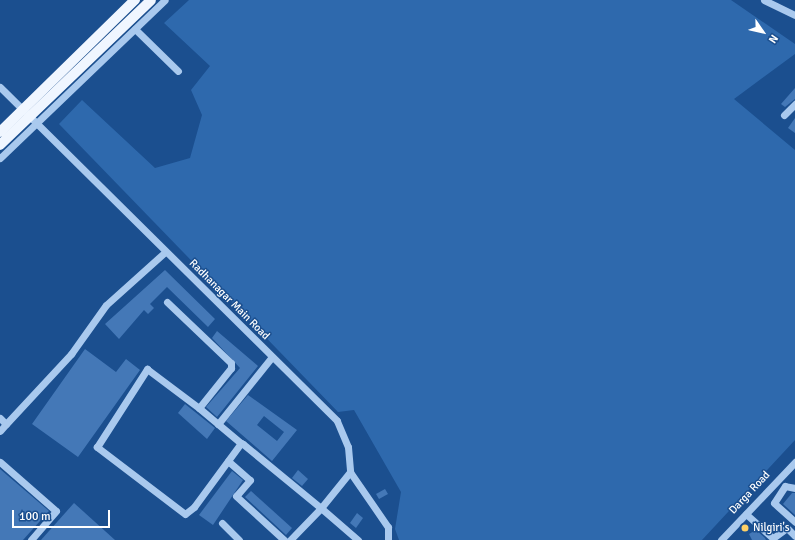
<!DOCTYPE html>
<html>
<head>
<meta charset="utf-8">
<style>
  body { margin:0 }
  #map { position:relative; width:795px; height:540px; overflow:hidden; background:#1b4f8f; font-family:Signika,sans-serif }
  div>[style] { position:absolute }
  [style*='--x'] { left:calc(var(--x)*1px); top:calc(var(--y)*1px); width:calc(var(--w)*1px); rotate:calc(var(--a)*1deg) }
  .green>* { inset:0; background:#2e69ad }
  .building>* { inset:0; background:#4478b7 }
  .minor>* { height:7px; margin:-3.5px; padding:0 3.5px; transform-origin:3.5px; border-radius:3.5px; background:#a9c9ee }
  .major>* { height:10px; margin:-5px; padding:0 5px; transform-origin:5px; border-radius:5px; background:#f0f6ff }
  .dots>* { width:11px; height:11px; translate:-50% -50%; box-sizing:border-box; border:2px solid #1b4f8f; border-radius:50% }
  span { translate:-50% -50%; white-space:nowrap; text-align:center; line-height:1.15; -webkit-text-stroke:3px #1b4f8f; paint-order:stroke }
  .street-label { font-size:11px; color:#fff }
  .poi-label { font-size:11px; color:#fff }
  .left { translate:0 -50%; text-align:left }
  .north { position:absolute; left:743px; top:12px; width:40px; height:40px; -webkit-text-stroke:3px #1b4f8f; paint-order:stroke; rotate:124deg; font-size:11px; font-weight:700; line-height:16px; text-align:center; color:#fff }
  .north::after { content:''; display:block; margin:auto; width:14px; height:18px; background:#fff; clip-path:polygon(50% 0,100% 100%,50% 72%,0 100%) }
  .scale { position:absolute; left:12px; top:510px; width:98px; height:18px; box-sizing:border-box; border:2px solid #fff; border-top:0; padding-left:5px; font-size:12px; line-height:14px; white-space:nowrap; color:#fff; -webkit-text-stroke:3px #1b4f8f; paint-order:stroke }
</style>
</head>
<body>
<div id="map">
  <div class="green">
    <i style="clip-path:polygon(189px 0,731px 0,795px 44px,795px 54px,734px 99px,795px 150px,795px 440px,702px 540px,399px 540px,395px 529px,401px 492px,354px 410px,338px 412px,59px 124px,82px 100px,155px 168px,190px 158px,202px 115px,191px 90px,210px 66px,164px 23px)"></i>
  </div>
  <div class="building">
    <i style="clip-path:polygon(795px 88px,795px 99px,785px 107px,781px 104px)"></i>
    <i style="clip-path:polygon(795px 118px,795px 133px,788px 128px)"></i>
    <i style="clip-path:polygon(165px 270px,215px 319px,208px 327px,167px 287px,150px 304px,154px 308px,148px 314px,144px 310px,119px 339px,105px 324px)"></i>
    <i style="clip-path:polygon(217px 331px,258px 366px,217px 417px,206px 407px,240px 368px,212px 338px)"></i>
    <i style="clip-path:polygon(85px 349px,116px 372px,126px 359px,140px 370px,78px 457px,32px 424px)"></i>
    <i style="clip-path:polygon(evenodd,248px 395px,297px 430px,272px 461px,226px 421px,248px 395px,264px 416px,284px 432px,277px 441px,257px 425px,264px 416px)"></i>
    <i style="clip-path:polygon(185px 404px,215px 428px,207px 439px,178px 413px)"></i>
    <i style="clip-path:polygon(0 469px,49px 511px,23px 540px,0 540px)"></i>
    <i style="clip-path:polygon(298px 470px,308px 479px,302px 486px,292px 478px)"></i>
    <i style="clip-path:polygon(232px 471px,243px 480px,213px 525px,199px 515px)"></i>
    <i style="clip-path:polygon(385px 489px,388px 494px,379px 499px,376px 494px)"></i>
    <i style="clip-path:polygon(251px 491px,292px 528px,286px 535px,245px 497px)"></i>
    <i style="clip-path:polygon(792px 493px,795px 493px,795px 515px,783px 504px)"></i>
    <i style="clip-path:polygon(74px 503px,115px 540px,41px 540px)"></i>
    <i style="clip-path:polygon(357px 513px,363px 518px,356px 528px,350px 523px)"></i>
    <i style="clip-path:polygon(756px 530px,765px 538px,766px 540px,752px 540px,749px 534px)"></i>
  </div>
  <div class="minor">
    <i style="--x:764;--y:0;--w:34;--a:26"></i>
    <i style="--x:135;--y:29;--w:60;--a:44.3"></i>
    <i style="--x:0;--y:87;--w:474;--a:44.7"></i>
    <i style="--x:337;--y:421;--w:28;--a:67"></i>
    <i style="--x:348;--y:447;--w:25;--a:85"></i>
    <i style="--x:350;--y:472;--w:46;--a:128.9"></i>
    <i style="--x:321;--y:508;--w:49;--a:40.9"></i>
    <i style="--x:784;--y:115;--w:16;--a:-45"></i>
    <i style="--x:0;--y:158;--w:228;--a:-43.8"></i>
    <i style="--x:167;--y:302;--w:88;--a:43.6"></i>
    <i style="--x:231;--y:363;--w:5;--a:90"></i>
    <i style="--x:231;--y:368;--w:51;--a:128.7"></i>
    <i style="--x:0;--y:418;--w:8;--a:45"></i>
    <i style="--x:6;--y:424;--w:9;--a:131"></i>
    <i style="--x:6;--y:424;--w:96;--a:-47.1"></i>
    <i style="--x:71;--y:354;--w:60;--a:-54.5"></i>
    <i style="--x:106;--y:305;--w:79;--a:-41.9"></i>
    <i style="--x:218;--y:424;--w:85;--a:-51.2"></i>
    <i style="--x:241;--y:443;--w:79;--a:126.3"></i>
    <i style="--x:194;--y:507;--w:11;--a:142"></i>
    <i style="--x:185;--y:514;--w:111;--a:-142.7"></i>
    <i style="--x:97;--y:447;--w:93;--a:-57.3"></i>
    <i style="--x:147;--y:369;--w:65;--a:36.9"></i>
    <i style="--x:199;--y:408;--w:25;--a:40"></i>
    <i style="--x:218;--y:424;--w:30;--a:40"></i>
    <i style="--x:241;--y:443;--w:2;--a:27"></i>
    <i style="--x:243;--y:444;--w:101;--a:39.4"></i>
    <i style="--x:321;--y:508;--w:45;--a:134.1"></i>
    <i style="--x:228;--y:461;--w:29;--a:41"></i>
    <i style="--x:250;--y:480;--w:21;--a:131"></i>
    <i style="--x:236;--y:496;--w:65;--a:42.5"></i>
    <i style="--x:0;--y:462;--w:74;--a:41.2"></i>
    <i style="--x:56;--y:511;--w:38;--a:131"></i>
    <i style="--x:350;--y:472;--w:67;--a:55.4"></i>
    <i style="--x:388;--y:527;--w:13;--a:90"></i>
    <i style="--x:795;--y:488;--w:10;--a:-169"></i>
    <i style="--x:785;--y:486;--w:20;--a:123"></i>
    <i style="--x:774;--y:503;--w:28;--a:42"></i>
    <i style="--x:746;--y:514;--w:36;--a:42"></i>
    <i style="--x:773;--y:538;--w:17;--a:-36"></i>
    <i style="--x:787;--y:528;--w:11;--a:45"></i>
    <i style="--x:222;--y:523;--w:24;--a:45"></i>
    <i style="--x:721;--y:540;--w:108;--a:-46.5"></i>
  </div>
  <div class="major">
    <i style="--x:0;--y:132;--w:189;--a:-44.4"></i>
    <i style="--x:0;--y:145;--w:209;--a:-43.8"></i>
  </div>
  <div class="dots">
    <i style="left:745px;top:528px;background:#ffd166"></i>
  </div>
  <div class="street-label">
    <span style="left:229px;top:300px;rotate:45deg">Radhanagar Main Road</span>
    <span style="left:750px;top:493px;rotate:-47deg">Darga Road</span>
  </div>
  <div class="poi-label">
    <span class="left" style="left:753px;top:528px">Nilgiri's</span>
  </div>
  <div class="north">N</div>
  <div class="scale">100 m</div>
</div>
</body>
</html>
